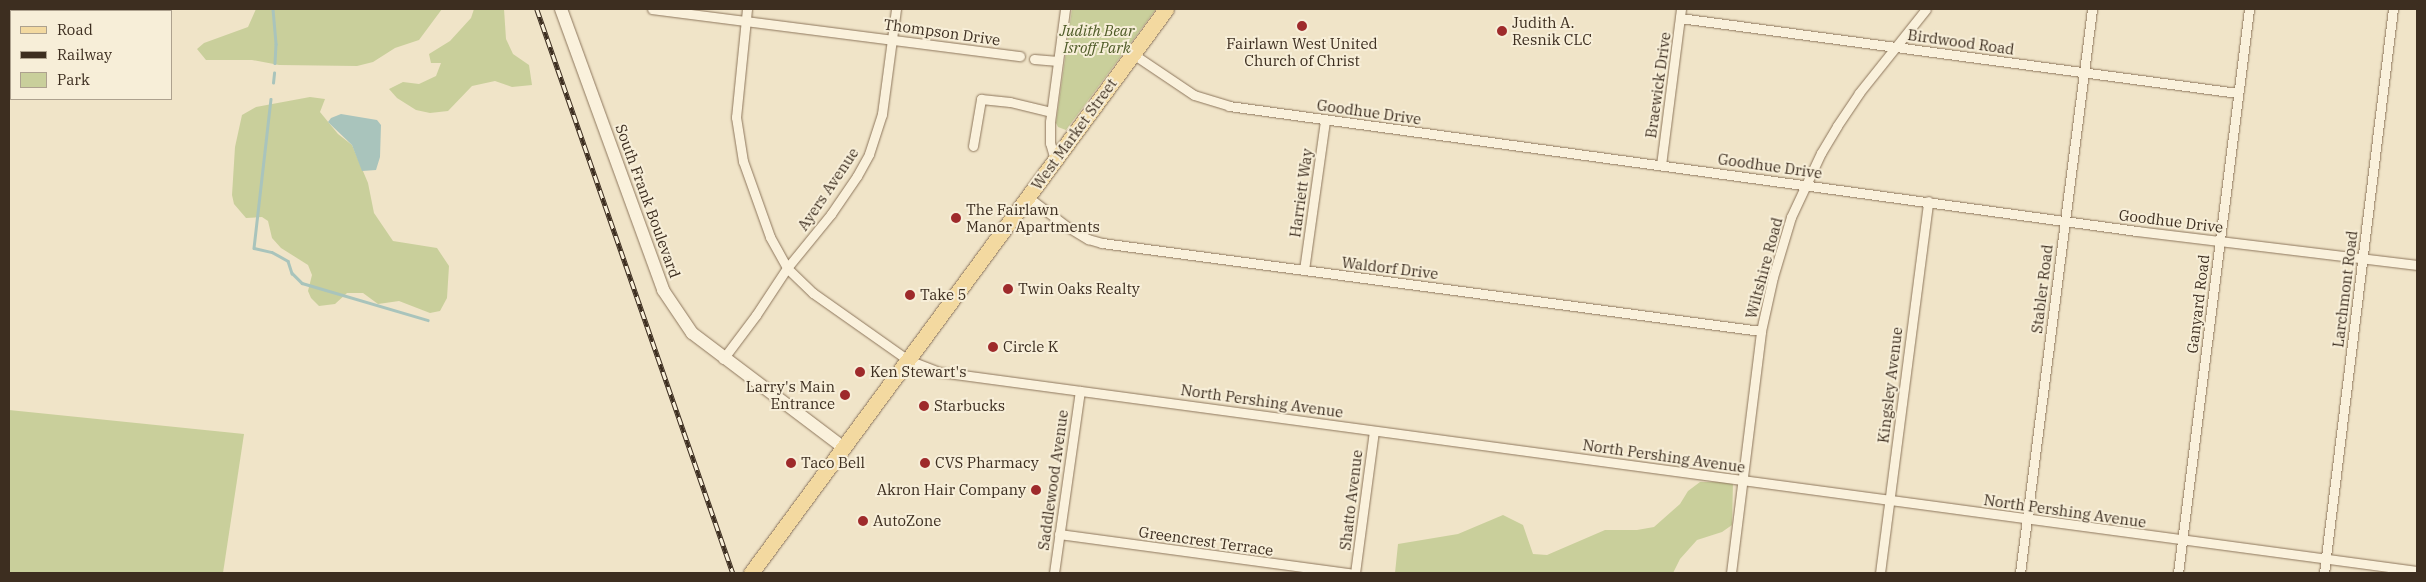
<!DOCTYPE html>
<html>
<head>
<meta charset="utf-8">
<style>
  body { margin:0 }
  #map { position:relative; width:2426px; height:582px; overflow:hidden; background:#f0e4c8; font-family:"IBM Plex Serif",serif }
  div>[style] { position:absolute }
  [style*='--x'] { left:calc(var(--x)*1px); top:calc(var(--y)*1px); width:calc(var(--w)*1px); rotate:calc(var(--a)*1deg) }
  .green>* { inset:0; background:#c9cf9b }
  .water>* { inset:0; background:#a9c4bc }
  .stream>* { height:2.5px; margin:-1.25px; padding:0 1.25px; transform-origin:1.25px; border-radius:1.25px; background:#a9c4bc }
  .roads { filter:drop-shadow(0 0 1px #8d765c) drop-shadow(0 0 1px #8d765c) }
  .street>* { height:9px; margin:-4.5px; padding:0 4.5px; transform-origin:4.5px; border-radius:4.5px; background:#faf1dc }
  .secondary>* { height:12px; margin:-6px; padding:0 6px; transform-origin:6px; border-radius:6px; background:#faf1dc }
  .primary>* { height:15px; margin:-7.5px; padding:0 7.5px; transform-origin:7.5px; border-radius:7.5px; background:#f3d9a0 }
  .rail>* { height:4.5px; margin-top:-2.25px; transform-origin:0; background:repeating-linear-gradient(90deg,#f7eed8 0 8px,#3d2e20 0 16px); box-sizing:border-box; border-block:1px solid #3d2e20 }
  .dots>* { width:14px; height:14px; translate:-50% -50%; box-sizing:border-box; border:2px solid #f7eed8; border-radius:50% }
  span { translate:-50% -50%; white-space:nowrap; text-align:center; line-height:1.15; -webkit-text-stroke:4px #f7eed8; paint-order:stroke }
  .poi-label { font-size:15px; color:#3d2e20 }
  .left { translate:0 -50%; text-align:left }
  .right { translate:-100% -50%; text-align:right }
  .park-label { font-size:15px; color:#4d5a26; font-style:italic }
  .street-label { font-size:15px; color:#3d2e20 }
  .frame { position:absolute; inset:0; border:10px solid #3d2e20; pointer-events:none }
  .legend { position:absolute; left:10px; top:10px; width:162px; height:90px; box-sizing:border-box; background:#f7eed8; border:1px solid #ada18e; margin:0; padding:6px 9px; list-style:none; font-size:15px; color:#3d2e20 }
  .legend li { display:flex; align-items:center; gap:10px; height:25px }
  .legend b { width:25px; border:1px solid #ada18e }
</style>
</head>
<body>
<div id="map">
  <div class="green">
    <i style="clip-path:polygon(256px 9px,442px 9px,419px 40px,395px 48px,373px 62px,357px 66px,279px 65px,252px 60px,206px 60px,197px 49px,204px 43px,248px 27px)"></i>
    <i style="clip-path:polygon(474px 9px,504px 9px,506px 39px,513px 54px,529px 65px,532px 85px,512px 87px,495px 81px,472px 86px,448px 111px,430px 113px,416px 110px,397px 98px,389px 89px,403px 82px,419px 84px,436px 76px,441px 63px,431px 63px,429px 54px,450px 41px,471px 18px)"></i>
    <i style="clip-path:polygon(1072px 9px,1156px 9px,1066px 130px,1058px 127px,1056px 123px)"></i>
    <i style="clip-path:polygon(310px 97px,325px 99px,320px 112px,338px 134px,352px 145px,368px 183px,374px 213px,393px 241px,437px 248px,449px 266px,447px 298px,440px 311px,430px 313px,399px 301px,378px 304px,363px 293px,347px 293px,335px 304px,319px 306px,311px 298px,308px 291px,312px 275px,308px 265px,281px 248px,272px 238px,268px 221px,262px 217px,246px 218px,234px 204px,232px 195px,235px 147px,242px 115px,256px 107px)"></i>
    <i style="clip-path:polygon(9px 410px,244px 434px,223px 573px,9px 573px)"></i>
    <i style="clip-path:polygon(1700px 482px,1733px 482px,1732px 525px,1722px 532px,1697px 540px,1680px 559px,1673px 573px,1395px 573px,1398px 544px,1458px 534px,1503px 515px,1523px 525px,1533px 554px,1547px 555px,1605px 530px,1637px 530px,1654px 527px,1680px 504px,1688px 491px)"></i>
  </div>
  <div class="water">
    <i style="clip-path:polygon(341px 114px,377px 120px,381px 125px,380px 157px,376px 170px,362px 171px,352px 145px,328px 122px,331px 118px)"></i>
  </div>
  <div class="stream">
    <i style="--x:273;--y:9;--w:35;--a:85"></i>
    <i style="--x:276;--y:44;--w:19;--a:93"></i>
    <i style="--x:273;--y:83;--w:10;--a:-84"></i>
    <i style="--x:271;--y:99;--w:150;--a:96.5"></i>
    <i style="--x:254;--y:248;--w:18;--a:13"></i>
    <i style="--x:272;--y:252;--w:18;--a:29"></i>
    <i style="--x:288;--y:261;--w:13;--a:72"></i>
    <i style="--x:292;--y:273;--w:14;--a:45"></i>
    <i style="--x:302;--y:283;--w:131;--a:16.4"></i>
  </div>
  <div class="roads">
    <div class="street">
      <i style="--x:652;--y:9;--w:371;--a:7.3"></i>
      <i style="--x:747;--y:9;--w:109;--a:95.8"></i>
      <i style="--x:736;--y:117;--w:45;--a:81"></i>
      <i style="--x:743;--y:161;--w:81;--a:70.4"></i>
      <i style="--x:770;--y:237;--w:35;--a:61"></i>
      <i style="--x:787;--y:268;--w:36;--a:44"></i>
      <i style="--x:813;--y:293;--w:116;--a:35.2"></i>
      <i style="--x:908;--y:360;--w:34;--a:21"></i>
      <i style="--x:940;--y:372;--w:1490;--a:7.67"></i>
      <i style="--x:1680;--y:18;--w:563;--a:7.66"></i>
      <i style="--x:1133;--y:54;--w:73;--a:33.9"></i>
      <i style="--x:1194;--y:95;--w:37;--a:17"></i>
      <i style="--x:1229;--y:106;--w:917;--a:7.84"></i>
      <i style="--x:2137;--y:231;--w:282;--a:6.9"></i>
      <i style="--x:1034;--y:59;--w:24;--a:5"></i>
      <i style="--x:973;--y:146;--w:48;--a:-80.3"></i>
      <i style="--x:981;--y:99;--w:29;--a:6"></i>
      <i style="--x:1010;--y:102;--w:42;--a:13.7"></i>
      <i style="--x:1055;--y:160;--w:18;--a:-106"></i>
      <i style="--x:1050;--y:143;--w:21;--a:-90"></i>
      <i style="--x:1050;--y:122;--w:114;--a:-82.4"></i>
      <i style="--x:1661;--y:165;--w:157;--a:-82.7"></i>
      <i style="--x:1028;--y:197;--w:48;--a:37.3"></i>
      <i style="--x:1066;--y:226;--w:26;--a:31"></i>
      <i style="--x:1088;--y:239;--w:15;--a:16"></i>
      <i style="--x:1102;--y:243;--w:665;--a:7.61"></i>
      <i style="--x:1304;--y:270;--w:151;--a:-82"></i>
      <i style="--x:723;--y:359;--w:55;--a:-53.1"></i>
      <i style="--x:756;--y:315;--w:56;--a:-56.6"></i>
      <i style="--x:787;--y:268;--w:70;--a:-50.8"></i>
      <i style="--x:831;--y:214;--w:46;--a:-55.6"></i>
      <i style="--x:857;--y:176;--w:25;--a:-61"></i>
      <i style="--x:869;--y:154;--w:42;--a:-72"></i>
      <i style="--x:882;--y:114;--w:106;--a:-82.4"></i>
      <i style="--x:1059;--y:534;--w:293;--a:7.7"></i>
      <i style="--x:1054;--y:573;--w:184;--a:-81.9"></i>
      <i style="--x:1355;--y:573;--w:143;--a:-82.4"></i>
      <i style="--x:1731;--y:573;--w:244;--a:-82.9"></i>
      <i style="--x:1761;--y:331;--w:55;--a:-77.5"></i>
      <i style="--x:1773;--y:277;--w:63;--a:-73.3"></i>
      <i style="--x:1791;--y:217;--w:71;--a:-64.9"></i>
      <i style="--x:1821;--y:153;--w:31;--a:-59"></i>
      <i style="--x:1837;--y:126;--w:40;--a:-56"></i>
      <i style="--x:1859;--y:93;--w:107;--a:-51.4"></i>
      <i style="--x:1880;--y:573;--w:375;--a:-82.6"></i>
      <i style="--x:2020;--y:573;--w:569;--a:-82.72"></i>
      <i style="--x:2178;--y:573;--w:568;--a:-82.82"></i>
      <i style="--x:2324;--y:573;--w:568;--a:-83.03"></i>
    </div>
    <div class="secondary">
      <i style="--x:561;--y:9;--w:299;--a:70"></i>
      <i style="--x:663;--y:290;--w:52;--a:56"></i>
      <i style="--x:692;--y:333;--w:189;--a:37.1"></i>
    </div>
    <div class="primary">
      <i style="--x:751;--y:573;--w:700;--a:-53.65"></i>
    </div>
  </div>
  <div class="rail">
    <i style="--x:537;--y:9;--w:597;--a:70.84"></i>
  </div>
  <div class="dots">
    <i style="left:1302px;top:26px;background:#9e2a2b"></i>
    <i style="left:1502px;top:31px;background:#9e2a2b"></i>
    <i style="left:956px;top:218px;background:#9e2a2b"></i>
    <i style="left:1008px;top:289px;background:#9e2a2b"></i>
    <i style="left:910px;top:295px;background:#9e2a2b"></i>
    <i style="left:993px;top:347px;background:#9e2a2b"></i>
    <i style="left:860px;top:372px;background:#9e2a2b"></i>
    <i style="left:845px;top:395px;background:#9e2a2b"></i>
    <i style="left:924px;top:406px;background:#9e2a2b"></i>
    <i style="left:791px;top:463px;background:#9e2a2b"></i>
    <i style="left:925px;top:463px;background:#9e2a2b"></i>
    <i style="left:1036px;top:490px;background:#9e2a2b"></i>
    <i style="left:863px;top:521px;background:#9e2a2b"></i>
  </div>
  <div class="poi-label">
    <span class="left" style="left:1512px;top:31px">Judith A.<br>Resnik CLC</span>
    <span style="left:1302px;top:52px">Fairlawn West United<br>Church of Christ</span>
    <span class="left" style="left:966px;top:218px">The Fairlawn<br>Manor Apartments</span>
    <span class="left" style="left:1018px;top:289px">Twin Oaks Realty</span>
    <span class="left" style="left:920px;top:295px">Take 5</span>
    <span class="left" style="left:1003px;top:347px">Circle K</span>
    <span class="left" style="left:870px;top:372px">Ken Stewart's</span>
    <span class="right" style="left:835px;top:395px">Larry's Main<br>Entrance</span>
    <span class="left" style="left:934px;top:406px">Starbucks</span>
    <span class="left" style="left:801px;top:463px">Taco Bell</span>
    <span class="left" style="left:935px;top:463px">CVS Pharmacy</span>
    <span class="right" style="left:1026px;top:490px">Akron Hair Company</span>
    <span class="left" style="left:873px;top:521px">AutoZone</span>
  </div>
  <div class="park-label">
    <span style="left:1097px;top:39px">Judith Bear<br>Isroff Park</span>
  </div>
  <div class="street-label">
    <span style="left:942px;top:32px;rotate:8deg">Thompson Drive</span>
    <span style="left:1961px;top:42px;rotate:8deg">Birdwood Road</span>
    <span style="left:1658px;top:85px;rotate:-82deg">Braewick Drive</span>
    <span style="left:1369px;top:112px;rotate:8deg">Goodhue Drive</span>
    <span style="left:1074px;top:134px;rotate:-54deg">West Market Street</span>
    <span style="left:1770px;top:166px;rotate:8deg">Goodhue Drive</span>
    <span style="left:828px;top:189px;rotate:-56deg">Ayers Avenue</span>
    <span style="left:1301px;top:193px;rotate:-82deg">Harriett Way</span>
    <span style="left:648px;top:201px;rotate:70deg">South Frank Boulevard</span>
    <span style="left:2171px;top:221px;rotate:7deg">Goodhue Drive</span>
    <span style="left:1390px;top:268px;rotate:7deg">Waldorf Drive</span>
    <span style="left:1764px;top:268px;rotate:-75deg">Wiltshire Road</span>
    <span style="left:2042px;top:289px;rotate:-83deg">Stabler Road</span>
    <span style="left:2345px;top:289px;rotate:-83deg">Larchmont Road</span>
    <span style="left:2198px;top:304px;rotate:-83deg">Ganyard Road</span>
    <span style="left:1890px;top:385px;rotate:-83deg">Kingsley Avenue</span>
    <span style="left:1262px;top:401px;rotate:8deg">North Pershing Avenue</span>
    <span style="left:1664px;top:456px;rotate:8deg">North Pershing Avenue</span>
    <span style="left:1053px;top:480px;rotate:-82deg">Saddlewood Avenue</span>
    <span style="left:1351px;top:500px;rotate:-83deg">Shatto Avenue</span>
    <span style="left:2065px;top:511px;rotate:8deg">North Pershing Avenue</span>
    <span style="left:1206px;top:541px;rotate:8deg">Greencrest Terrace</span>
  </div>
  <div class="frame"></div>
  <ul class="legend">
  <li><b style="height:6px;background:#f3d9a0"></b>Road</li>
  <li><b style="height:6px;background:#3d2e20"></b>Railway</li>
  <li><b style="height:14px;background:#c9cf9b"></b>Park</li>
  </ul>
</div>
</body>
</html>
